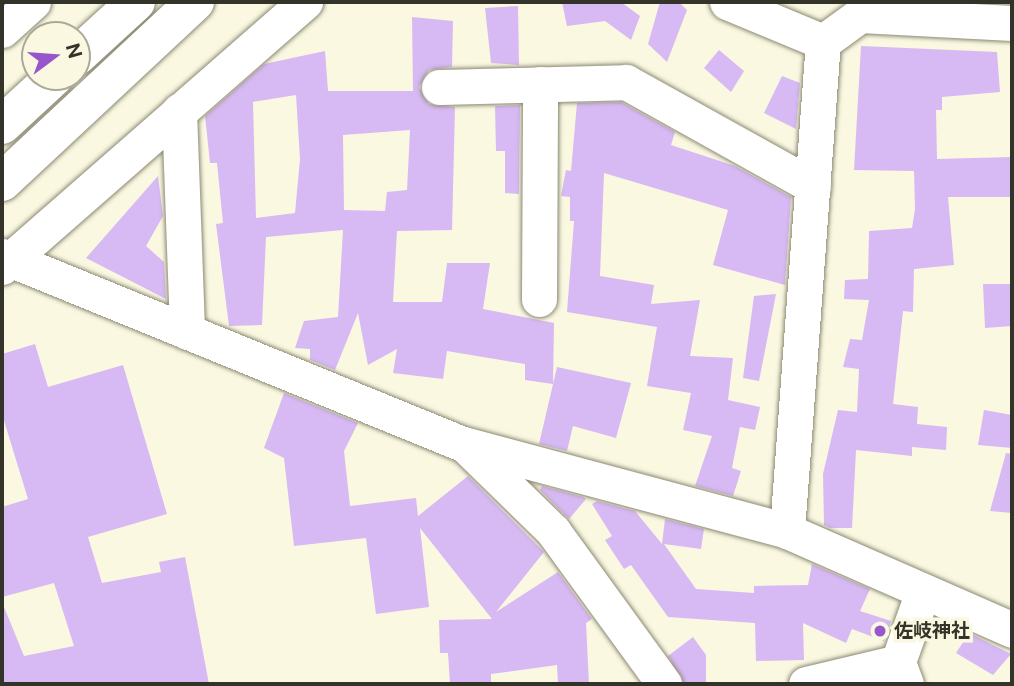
<!DOCTYPE html>
<html>
<head>
<meta charset="utf-8">
<style>
  body { margin:0 }
  #map { position:relative; width:1014px; height:686px; overflow:hidden; background:#faf8e1; font-family:"Public Sans","Noto Sans JP",sans-serif }
  div>[style] { position:absolute }
  [style*='--x'] { left:calc(var(--x)*1px); top:calc(var(--y)*1px); width:calc(var(--w)*1px); rotate:calc(var(--a)*1deg) }
  .building>* { inset:0; background:#d7b9f4 }
  .roads { filter:drop-shadow(0 0 2px #8b8974) drop-shadow(0 0 2px #8b8974) }
  .minor>* { height:35px; margin:-17.5px; padding:0 17.5px; transform-origin:17.5px; border-radius:17.5px; background:#fff }
  .highway>* { height:38px; margin:-19px; padding:0 19px; transform-origin:19px; border-radius:19px; background:#fff }
  .dots>* { width:19px; height:19px; translate:-50% -50%; box-sizing:border-box; border:4px solid #faf8e1; border-radius:50% }
  span { translate:-50% -50%; white-space:nowrap; text-align:center; line-height:1.15; -webkit-text-stroke:7px #faf8e1; paint-order:stroke }
  .poi-label { font-size:19px; color:#34332a; font-weight:700 }
  .left { translate:0 -50%; text-align:left }
  .frame { position:absolute; inset:0; border:4px solid #34332a; pointer-events:none }
  .north { position:absolute; left:21px; top:21px; width:70px; height:70px; box-sizing:border-box; background:#faf8e1; border:2px solid #aba998; border-radius:50%; rotate:74deg; font-size:19px; font-weight:700; line-height:28px; text-align:center; color:#34332a }
  .north::after { content:''; display:block; margin:auto; width:24px; height:32px; background:#9856cc; clip-path:polygon(50% 0,100% 100%,50% 72%,0 100%) }
</style>
</head>
<body>
<div id="map">
  <div class="building">
    <i style="clip-path:polygon(562px 2px,621px 2px,640px 16px,631px 40px,605px 21px,567px 26px)"></i>
    <i style="clip-path:polygon(660px 2px,679px 2px,687px 10px,667px 62px,648px 44px)"></i>
    <i style="clip-path:polygon(518px 6px,519px 65px,491px 63px,485px 8px)"></i>
    <i style="clip-path:polygon(evenodd,412px 17px,453px 21px,452px 67px,429px 70px,419px 87px,429px 104px,455px 107px,452px 230px,397px 231px,393px 302px,442px 302px,447px 263px,490px 263px,483px 309px,554px 323px,553px 384px,525px 380px,525px 364px,447px 351px,443px 379px,393px 373px,397px 349px,368px 365px,358px 313px,335px 370px,310px 360px,310px 349px,295px 348px,304px 321px,338px 317px,343px 230px,266px 237px,262px 325px,229px 326px,216px 224px,223px 223px,217px 163px,210px 163px,205px 116px,264px 64px,325px 51px,328px 91px,413px 91px,412px 17px,296px 95px,300px 159px,295px 213px,256px 218px,253px 102px,296px 95px,412px 17px,410px 130px,407px 190px,387px 192px,385px 211px,344px 210px,343px 135px,410px 130px)"></i>
    <i style="clip-path:polygon(861px 46px,997px 52px,1000px 92px,942px 97px,942px 110px,936px 110px,937px 159px,1012px 157px,1012px 197px,948px 197px,954px 265px,914px 269px,913px 312px,903px 311px,893px 404px,918px 407px,917px 424px,947px 427px,946px 450px,912px 447px,912px 456px,856px 450px,852px 528px,830px 528px,824px 525px,823px 474px,838px 410px,857px 412px,859px 369px,843px 367px,850px 339px,862px 340px,869px 300px,844px 299px,845px 280px,868px 279px,869px 231px,912px 228px,915px 209px,914px 171px,854px 170px)"></i>
    <i style="clip-path:polygon(719px 50px,744px 71px,731px 92px,704px 68px)"></i>
    <i style="clip-path:polygon(782px 76px,800px 83px,796px 129px,764px 113px)"></i>
    <i style="clip-path:polygon(621px 102px,675px 132px,671px 145px,735px 166px,791px 197px,785px 285px,713px 265px,728px 210px,604px 173px,600px 276px,654px 285px,651px 304px,700px 300px,690px 356px,733px 358px,728px 400px,760px 407px,755px 430px,740px 427px,732px 468px,741px 471px,733px 496px,695px 486px,712px 436px,683px 430px,691px 393px,647px 386px,657px 327px,567px 312px,574px 221px,570px 221px,570px 197px,561px 196px,566px 170px,571px 171px,577px 103px)"></i>
    <i style="clip-path:polygon(520px 105px,519px 194px,505px 193px,505px 151px,496px 151px,495px 106px)"></i>
    <i style="clip-path:polygon(158px 176px,163px 216px,146px 246px,164px 262px,166px 299px,86px 258px)"></i>
    <i style="clip-path:polygon(983px 284px,1012px 284px,1012px 326px,985px 328px)"></i>
    <i style="clip-path:polygon(776px 294px,759px 381px,743px 378px,754px 296px)"></i>
    <i style="clip-path:polygon(35px 344px,48px 387px,123px 365px,167px 514px,88px 537px,102px 583px,161px 572px,159px 562px,185px 557px,209px 684px,2px 684px,2px 602px,24px 656px,74px 646px,54px 583px,2px 597px,2px 507px,28px 499px,2px 414px,2px 354px)"></i>
    <i style="clip-path:polygon(557px 367px,631px 383px,616px 438px,573px 426px,567px 451px,539px 444px)"></i>
    <i style="clip-path:polygon(284px 393px,358px 423px,344px 451px,350px 506px,416px 498px,418px 516px,468px 476px,544px 552px,496px 612px,558px 572px,592px 619px,586px 623px,589px 684px,558px 684px,557px 665px,491px 674px,491px 684px,450px 684px,448px 653px,440px 653px,439px 620px,492px 619px,420px 528px,429px 607px,376px 614px,366px 538px,294px 546px,284px 458px,264px 448px)"></i>
    <i style="clip-path:polygon(984px 410px,1012px 415px,1012px 448px,978px 445px)"></i>
    <i style="clip-path:polygon(1006px 453px,1012px 454px,1012px 513px,990px 511px)"></i>
    <i style="clip-path:polygon(542px 486px,583px 497px,586px 499px,569px 519px,540px 490px)"></i>
    <i style="clip-path:polygon(597px 501px,635px 511px,662px 544px,665px 519px,704px 529px,701px 549px,664px 544px,696px 589px,754px 593px,754px 586px,808px 585px,812px 564px,870px 589px,860px 611px,891px 621px,884px 641px,852px 629px,846px 643px,803px 623px,804px 660px,756px 661px,755px 623px,668px 617px,631px 565px,624px 569px,605px 540px,612px 536px,592px 504px)"></i>
    <i style="clip-path:polygon(969px 633px,1011px 654px,993px 675px,956px 653px)"></i>
    <i style="clip-path:polygon(693px 637px,706px 655px,706px 684px,684px 684px,668px 656px)"></i>
  </div>
  <div class="roads">
    <div class="minor">
      <i style="--x:727;--y:2;--w:104;--a:22.6"></i>
      <i style="--x:2;--y:30;--w:42;--a:-42.1"></i>
      <i style="--x:439;--y:87;--w:187;--a:-1.5"></i>
      <i style="--x:626;--y:82;--w:214;--a:29.1"></i>
      <i style="--x:179;--y:111;--w:221;--a:87.9"></i>
      <i style="--x:2;--y:256;--w:498;--a:22.2"></i>
      <i style="--x:463;--y:444;--w:335;--a:15"></i>
      <i style="--x:787;--y:531;--w:246;--a:23.7"></i>
      <i style="--x:2;--y:267;--w:403;--a:-41.2"></i>
      <i style="--x:539;--y:299;--w:215;--a:-89.7"></i>
      <i style="--x:466;--y:446;--w:122;--a:44.3"></i>
      <i style="--x:553;--y:531;--w:189;--a:54"></i>
      <i style="--x:787;--y:531;--w:490;--a:-85.8"></i>
      <i style="--x:823;--y:42;--w:46;--a:-36.1"></i>
      <i style="--x:860;--y:15;--w:152;--a:3"></i>
      <i style="--x:806;--y:684;--w:95;--a:-13.4"></i>
      <i style="--x:906;--y:684;--w:23;--a:-110"></i>
      <i style="--x:898;--y:662;--w:75;--a:-70.6"></i>
    </div>
    <div class="highway">
      <i style="--x:77;--y:56;--w:80;--a:-42.5"></i>
      <i style="--x:2;--y:125;--w:71;--a:-42.7"></i>
      <i style="--x:2;--y:182;--w:264;--a:-43"></i>
    </div>
  </div>
  <div class="dots">
    <i style="left:880px;top:631px;background:#9856cc"></i>
  </div>
  <div class="poi-label">
    <span class="left" style="left:894px;top:631px">佐岐神社</span>
  </div>
  <div class="frame"></div>
  <div class="north">N</div>
</div>
</body>
</html>
